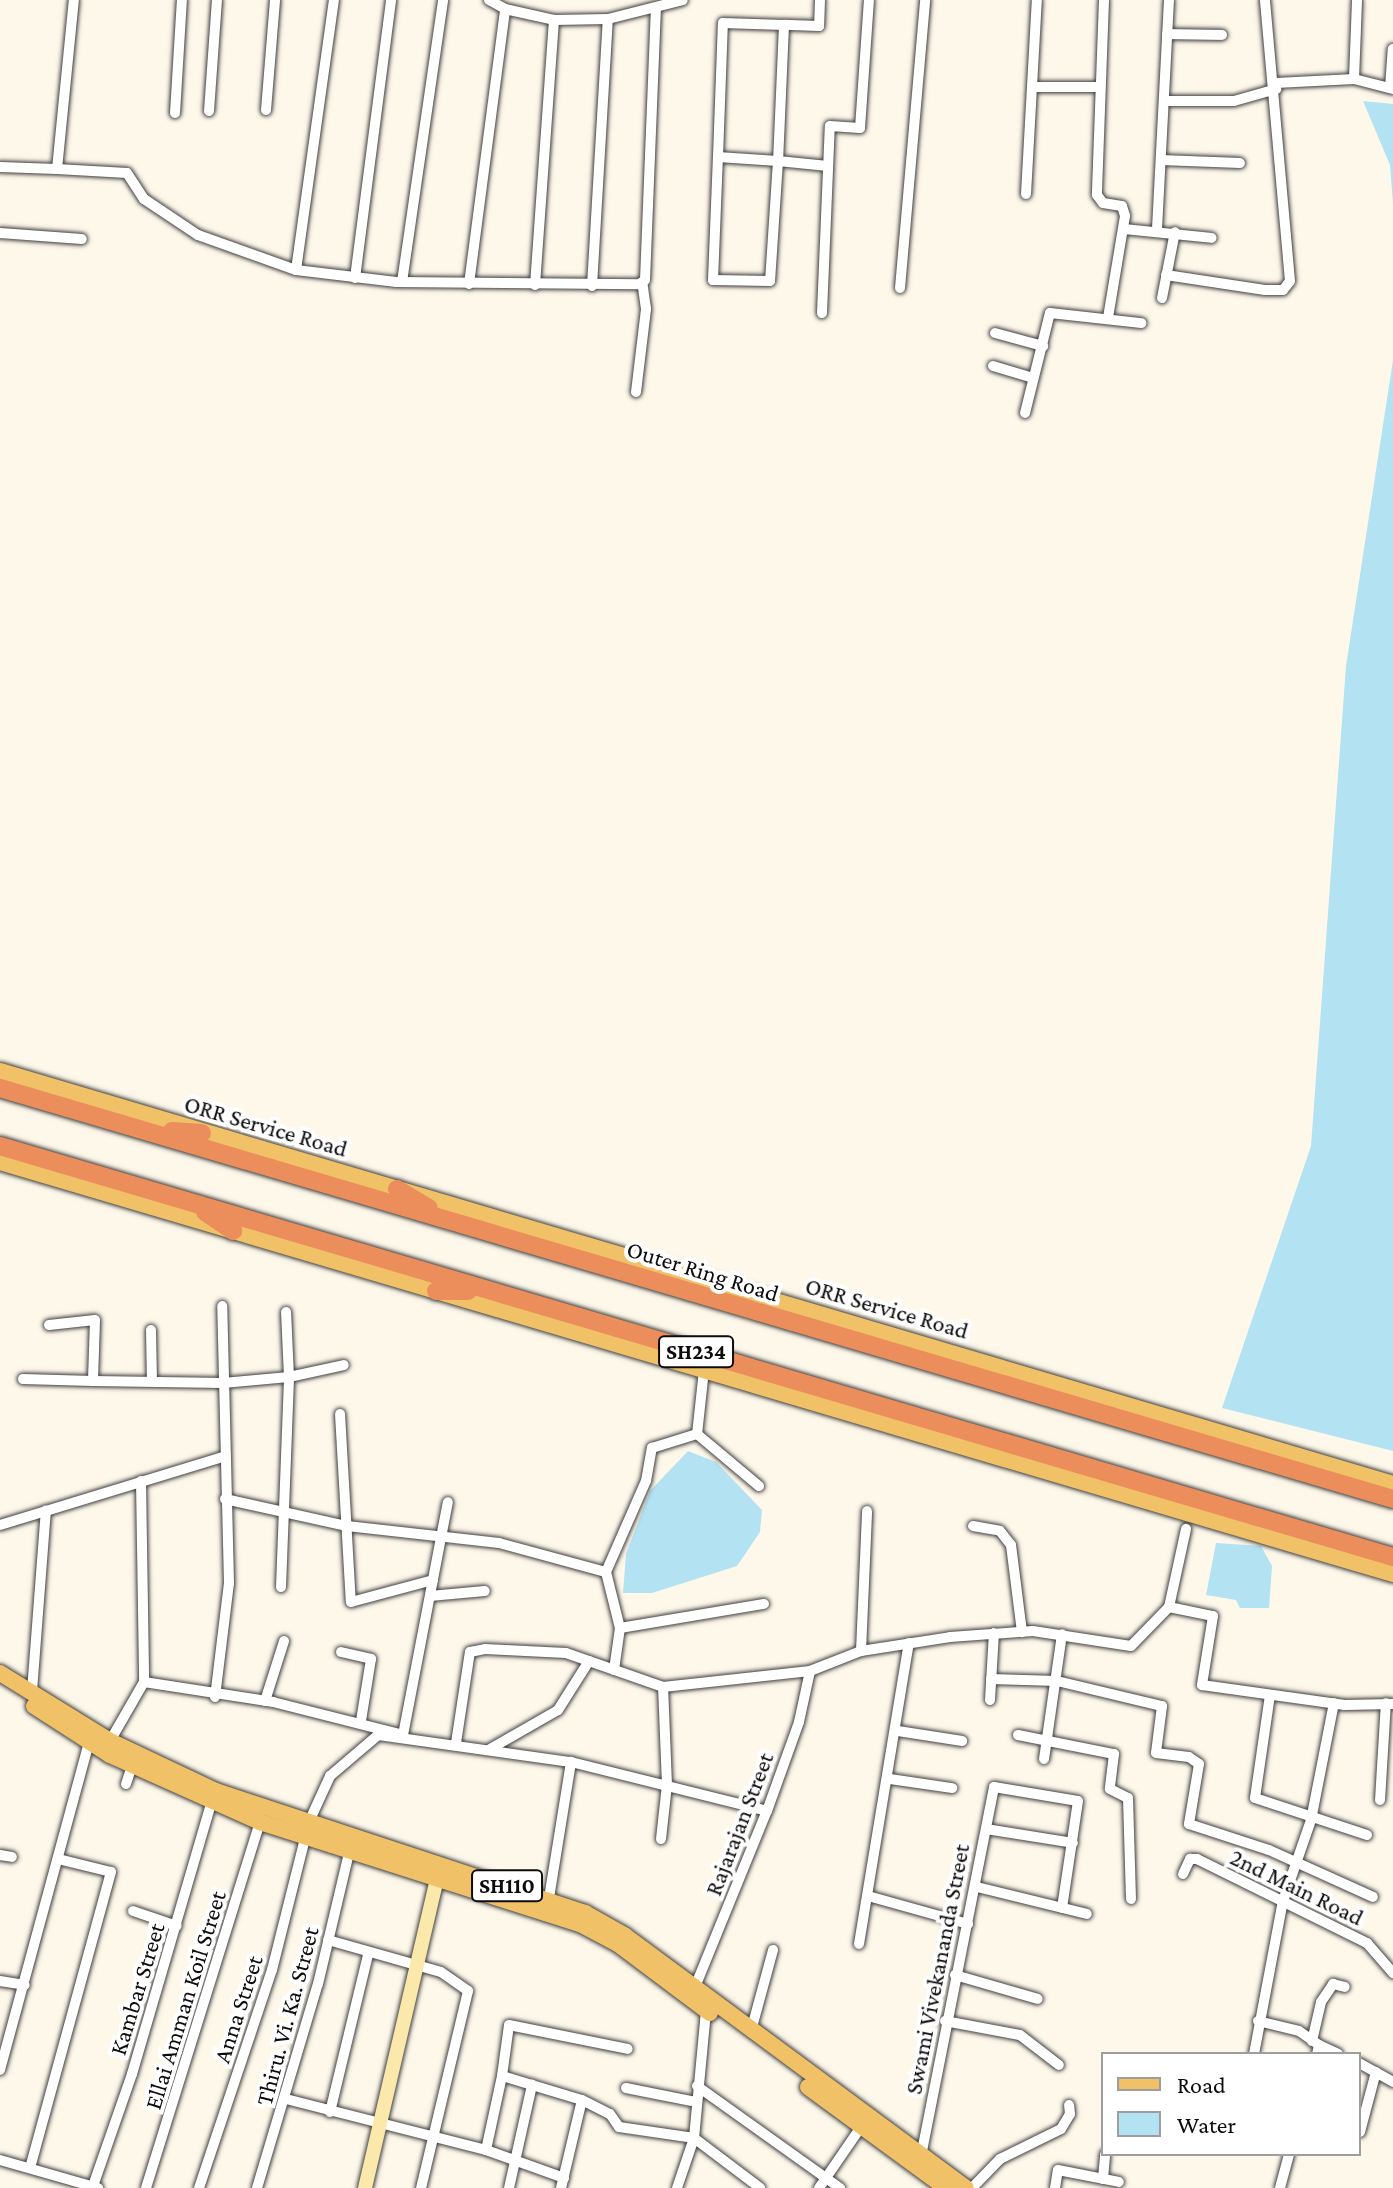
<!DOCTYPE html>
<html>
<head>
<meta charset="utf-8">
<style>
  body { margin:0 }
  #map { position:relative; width:1393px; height:2188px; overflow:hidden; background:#fef8eb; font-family:"Crimson Pro",serif }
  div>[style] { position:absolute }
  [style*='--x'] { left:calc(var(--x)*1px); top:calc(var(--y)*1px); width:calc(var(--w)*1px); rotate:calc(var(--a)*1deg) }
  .water>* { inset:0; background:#b3e2f2 }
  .roads { filter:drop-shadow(0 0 2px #3f3f3f) drop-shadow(0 0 2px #3f3f3f) }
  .street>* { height:10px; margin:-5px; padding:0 5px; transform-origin:5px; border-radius:5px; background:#fff }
  .secondary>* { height:14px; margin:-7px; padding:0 7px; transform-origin:7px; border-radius:7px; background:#fae9aa }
  .primary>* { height:16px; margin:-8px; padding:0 8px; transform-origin:8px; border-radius:8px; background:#f1c168 }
  .highway>* { height:18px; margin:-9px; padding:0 9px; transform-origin:9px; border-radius:9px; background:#ec8e5b }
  span { translate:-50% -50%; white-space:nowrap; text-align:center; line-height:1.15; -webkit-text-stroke:8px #fff; paint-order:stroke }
  .shield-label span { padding:2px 6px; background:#fff; border:2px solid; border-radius:6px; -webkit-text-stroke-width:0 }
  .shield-label { font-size:22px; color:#0c0c0c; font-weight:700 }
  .street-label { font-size:24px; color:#0c0c0c }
  .legend { position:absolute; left:1101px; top:2052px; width:260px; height:104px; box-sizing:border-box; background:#fff; border:2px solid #9e9e9e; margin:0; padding:10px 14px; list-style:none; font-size:24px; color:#0c0c0c }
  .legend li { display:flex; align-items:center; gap:16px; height:40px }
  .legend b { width:40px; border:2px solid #9e9e9e }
</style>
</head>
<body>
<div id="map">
  <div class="water">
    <i style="clip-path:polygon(1363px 101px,1393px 104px,1393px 204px,1390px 165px)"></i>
    <i style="clip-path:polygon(1393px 360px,1393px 1451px,1222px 1408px,1311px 1146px,1346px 666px)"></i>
    <i style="clip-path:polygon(688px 1451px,716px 1462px,762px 1510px,760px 1532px,737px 1566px,652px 1593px,623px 1593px,626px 1554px,650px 1491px)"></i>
    <i style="clip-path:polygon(1216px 1543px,1261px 1546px,1272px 1566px,1269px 1608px,1240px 1608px,1236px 1600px,1206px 1595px)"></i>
  </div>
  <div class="roads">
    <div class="street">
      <i style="--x:489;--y:0;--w:18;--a:29"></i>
      <i style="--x:505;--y:9;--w:50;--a:12.7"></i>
      <i style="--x:554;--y:20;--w:54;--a:-1.1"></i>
      <i style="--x:608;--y:19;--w:77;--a:-14.2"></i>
      <i style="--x:820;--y:0;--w:26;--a:92"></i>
      <i style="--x:819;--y:26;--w:35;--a:-178"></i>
      <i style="--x:784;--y:25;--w:136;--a:92.5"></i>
      <i style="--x:778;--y:161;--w:50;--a:5.7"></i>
      <i style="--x:1104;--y:0;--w:195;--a:92.1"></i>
      <i style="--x:1097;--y:195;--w:10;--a:53"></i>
      <i style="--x:1103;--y:203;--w:19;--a:9"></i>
      <i style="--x:1122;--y:206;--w:10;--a:73"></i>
      <i style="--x:1125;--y:216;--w:103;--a:99.5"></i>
      <i style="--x:1167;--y:34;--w:55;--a:1"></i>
      <i style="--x:1354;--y:79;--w:79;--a:-87.8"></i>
      <i style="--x:1276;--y:83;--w:78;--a:-2.9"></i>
      <i style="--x:1354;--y:79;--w:40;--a:14.4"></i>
      <i style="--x:1032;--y:87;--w:66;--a:0"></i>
      <i style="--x:1390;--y:88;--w:39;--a:-86"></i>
      <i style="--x:1164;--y:101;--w:70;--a:0"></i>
      <i style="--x:1234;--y:101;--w:44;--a:-15.9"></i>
      <i style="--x:266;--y:110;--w:110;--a:-85.3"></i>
      <i style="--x:209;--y:111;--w:111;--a:-85.9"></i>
      <i style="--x:175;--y:113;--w:113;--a:-86.5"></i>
      <i style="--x:718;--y:157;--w:60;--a:3.8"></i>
      <i style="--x:778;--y:161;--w:120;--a:93.8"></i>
      <i style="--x:770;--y:281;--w:57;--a:-179"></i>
      <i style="--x:713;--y:280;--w:123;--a:-87.7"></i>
      <i style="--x:718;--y:157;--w:134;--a:-87.9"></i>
      <i style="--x:723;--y:23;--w:61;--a:1.9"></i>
      <i style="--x:1161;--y:160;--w:79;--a:2.2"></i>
      <i style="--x:0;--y:167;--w:57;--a:2"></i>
      <i style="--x:57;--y:169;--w:170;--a:-84.3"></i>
      <i style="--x:57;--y:169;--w:70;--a:3.3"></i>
      <i style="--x:127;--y:173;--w:31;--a:57"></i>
      <i style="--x:144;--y:199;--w:65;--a:33.7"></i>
      <i style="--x:198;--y:235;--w:104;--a:19.7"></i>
      <i style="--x:296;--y:270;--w:101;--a:6.8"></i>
      <i style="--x:396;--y:282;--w:244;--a:0.5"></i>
      <i style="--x:640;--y:284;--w:6;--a:-39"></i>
      <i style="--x:645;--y:280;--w:272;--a:-87.7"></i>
      <i style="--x:1026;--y:194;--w:194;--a:-86.8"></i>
      <i style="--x:1124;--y:229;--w:88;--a:5.8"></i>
      <i style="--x:1157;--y:229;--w:229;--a:-87"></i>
      <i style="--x:0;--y:233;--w:82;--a:4.2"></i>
      <i style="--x:296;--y:270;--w:273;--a:-82"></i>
      <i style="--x:1166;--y:275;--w:100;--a:8.6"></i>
      <i style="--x:1265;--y:290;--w:18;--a:0"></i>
      <i style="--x:1283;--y:290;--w:11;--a:-52"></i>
      <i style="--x:1290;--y:281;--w:282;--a:-95.1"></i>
      <i style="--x:355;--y:278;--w:280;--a:-82.6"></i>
      <i style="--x:402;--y:282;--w:285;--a:-81.7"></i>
      <i style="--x:469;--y:284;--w:277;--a:-82.5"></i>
      <i style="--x:535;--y:285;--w:266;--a:-85.9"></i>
      <i style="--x:592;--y:286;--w:267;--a:-86.6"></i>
      <i style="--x:900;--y:288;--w:289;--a:-85"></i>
      <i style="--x:1162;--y:298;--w:67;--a:-78.9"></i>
      <i style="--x:822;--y:313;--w:187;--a:-87.6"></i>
      <i style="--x:830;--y:126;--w:30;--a:4"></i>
      <i style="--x:860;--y:128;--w:128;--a:-86"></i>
      <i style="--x:995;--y:333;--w:50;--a:15.2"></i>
      <i style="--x:993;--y:366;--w:42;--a:16.7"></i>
      <i style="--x:636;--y:392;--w:84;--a:-83.1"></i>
      <i style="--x:646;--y:309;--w:27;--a:-98"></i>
      <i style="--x:1025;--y:413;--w:103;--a:-76"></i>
      <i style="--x:1050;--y:313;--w:92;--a:6.3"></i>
      <i style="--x:49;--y:1325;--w:46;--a:-6.2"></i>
      <i style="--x:95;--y:1320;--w:61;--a:91.9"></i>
      <i style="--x:93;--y:1381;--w:130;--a:0.9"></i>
      <i style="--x:223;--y:1383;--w:66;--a:-5.2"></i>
      <i style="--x:289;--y:1377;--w:56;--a:-12.3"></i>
      <i style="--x:151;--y:1330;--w:51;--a:88.9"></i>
      <i style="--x:704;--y:1370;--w:64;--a:96.2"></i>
      <i style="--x:697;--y:1434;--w:81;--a:40"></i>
      <i style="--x:23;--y:1379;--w:70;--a:1.6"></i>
      <i style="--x:340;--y:1414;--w:188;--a:86.7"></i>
      <i style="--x:351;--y:1602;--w:85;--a:-15"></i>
      <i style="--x:141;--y:1481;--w:201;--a:89.1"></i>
      <i style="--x:225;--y:1499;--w:125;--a:12.5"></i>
      <i style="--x:347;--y:1526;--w:153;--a:6.4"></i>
      <i style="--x:499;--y:1543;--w:111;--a:15.2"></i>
      <i style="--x:606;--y:1572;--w:58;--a:76"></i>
      <i style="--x:620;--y:1628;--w:146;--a:-9.5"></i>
      <i style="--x:0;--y:1525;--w:233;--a:-17"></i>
      <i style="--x:973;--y:1526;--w:27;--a:10"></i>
      <i style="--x:1000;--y:1531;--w:18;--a:52"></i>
      <i style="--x:1011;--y:1545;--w:88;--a:82.8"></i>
      <i style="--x:606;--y:1572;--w:99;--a:-66.3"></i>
      <i style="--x:646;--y:1481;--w:34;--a:-80"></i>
      <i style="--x:652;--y:1448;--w:47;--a:-17.3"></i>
      <i style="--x:281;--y:1587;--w:210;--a:-87.8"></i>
      <i style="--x:289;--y:1377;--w:65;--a:-92.6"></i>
      <i style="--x:430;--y:1596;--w:55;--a:-5.2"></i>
      <i style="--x:1169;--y:1607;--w:45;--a:11.6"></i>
      <i style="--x:1213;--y:1616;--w:70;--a:99.1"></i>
      <i style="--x:1202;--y:1685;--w:144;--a:8"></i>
      <i style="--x:1345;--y:1705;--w:48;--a:-1.2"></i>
      <i style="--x:861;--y:1651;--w:140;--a:-87.5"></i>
      <i style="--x:341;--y:1652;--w:31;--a:13"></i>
      <i style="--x:371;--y:1659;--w:63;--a:99.2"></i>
      <i style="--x:614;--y:1670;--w:42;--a:-81.9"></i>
      <i style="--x:991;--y:1679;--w:66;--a:1.7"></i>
      <i style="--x:1057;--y:1681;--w:108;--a:13.4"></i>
      <i style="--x:1162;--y:1706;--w:47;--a:97.3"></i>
      <i style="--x:1156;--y:1753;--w:33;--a:7"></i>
      <i style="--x:1189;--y:1757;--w:12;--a:35"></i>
      <i style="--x:1199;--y:1764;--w:61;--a:99.5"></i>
      <i style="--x:1189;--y:1824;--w:84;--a:18"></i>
      <i style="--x:1269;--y:1850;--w:114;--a:24.3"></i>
      <i style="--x:32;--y:1691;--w:181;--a:-85.6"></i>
      <i style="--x:1270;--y:1695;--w:104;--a:98.3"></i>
      <i style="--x:1255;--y:1798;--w:118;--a:18.3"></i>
      <i style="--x:215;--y:1697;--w:115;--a:-83"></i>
      <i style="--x:229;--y:1583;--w:277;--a:-91.4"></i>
      <i style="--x:990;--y:1700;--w:67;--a:-86.6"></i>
      <i style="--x:265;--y:1701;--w:63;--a:-72.4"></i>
      <i style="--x:898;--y:1731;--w:65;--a:8.9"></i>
      <i style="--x:1018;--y:1735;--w:98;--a:11.2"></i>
      <i style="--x:1114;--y:1754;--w:35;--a:97"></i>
      <i style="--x:1110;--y:1789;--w:20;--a:27"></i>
      <i style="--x:1128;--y:1798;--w:101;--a:88.3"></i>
      <i style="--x:110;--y:1741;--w:68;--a:-60"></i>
      <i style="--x:144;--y:1682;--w:131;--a:8.8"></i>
      <i style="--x:273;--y:1702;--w:134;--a:14.2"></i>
      <i style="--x:403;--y:1735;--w:237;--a:-79.1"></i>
      <i style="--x:456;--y:1743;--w:92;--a:-81.3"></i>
      <i style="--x:470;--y:1652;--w:15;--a:-11"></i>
      <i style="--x:485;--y:1649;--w:81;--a:2.8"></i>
      <i style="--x:566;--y:1653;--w:103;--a:19.3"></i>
      <i style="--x:663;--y:1687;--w:148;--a:-6.2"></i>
      <i style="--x:810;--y:1671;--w:55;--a:-21.4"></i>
      <i style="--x:861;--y:1651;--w:90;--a:-8.9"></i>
      <i style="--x:950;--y:1637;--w:83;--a:-4.1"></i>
      <i style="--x:1033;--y:1631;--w:99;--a:8.7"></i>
      <i style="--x:1131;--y:1646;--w:54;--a:-45.7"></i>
      <i style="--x:1169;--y:1607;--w:80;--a:-77.7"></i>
      <i style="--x:490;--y:1749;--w:78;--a:-29.8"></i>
      <i style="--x:558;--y:1710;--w:58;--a:-57.7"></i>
      <i style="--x:1044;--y:1759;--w:126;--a:-81.8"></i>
      <i style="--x:890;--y:1779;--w:63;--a:8.3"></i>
      <i style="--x:126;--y:1784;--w:19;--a:-72"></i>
      <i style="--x:1380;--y:1800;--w:97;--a:-86.5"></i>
      <i style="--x:308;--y:1824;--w:53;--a:-65.4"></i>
      <i style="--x:330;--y:1776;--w:63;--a:-40.5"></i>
      <i style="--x:378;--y:1735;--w:195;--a:8"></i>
      <i style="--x:571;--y:1762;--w:202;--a:14"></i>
      <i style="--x:986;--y:1829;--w:88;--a:9.1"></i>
      <i style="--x:661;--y:1839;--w:54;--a:-83.7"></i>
      <i style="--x:667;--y:1785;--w:98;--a:-92.3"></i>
      <i style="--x:0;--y:1855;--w:12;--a:9"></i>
      <i style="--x:1183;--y:1874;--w:17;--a:-65"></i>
      <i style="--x:1190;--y:1859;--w:7;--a:0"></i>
      <i style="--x:1197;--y:1859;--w:190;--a:26.3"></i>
      <i style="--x:1367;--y:1943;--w:40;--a:49"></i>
      <i style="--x:977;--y:1887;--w:113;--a:13.8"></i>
      <i style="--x:868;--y:1896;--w:104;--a:15.6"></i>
      <i style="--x:549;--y:1898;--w:138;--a:-80.8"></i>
      <i style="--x:133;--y:1911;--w:46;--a:18.8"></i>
      <i style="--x:328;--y:1940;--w:117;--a:15.8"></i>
      <i style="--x:441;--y:1972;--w:33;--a:35"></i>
      <i style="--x:468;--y:1991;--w:203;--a:103.4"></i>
      <i style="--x:859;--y:1944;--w:305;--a:-80.6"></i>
      <i style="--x:955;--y:1975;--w:86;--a:16.1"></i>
      <i style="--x:0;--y:1981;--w:25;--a:9"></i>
      <i style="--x:695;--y:1987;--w:190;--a:-67.8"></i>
      <i style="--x:767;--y:1811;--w:95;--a:-70.2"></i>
      <i style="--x:799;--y:1722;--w:52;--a:-77.8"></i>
      <i style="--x:945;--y:2021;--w:76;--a:10.6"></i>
      <i style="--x:1020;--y:2035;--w:49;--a:37.6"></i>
      <i style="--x:1258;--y:2021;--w:42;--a:13.7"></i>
      <i style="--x:1299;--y:2031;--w:24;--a:35"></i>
      <i style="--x:751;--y:2031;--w:84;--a:-74.8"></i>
      <i style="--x:1312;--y:2041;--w:40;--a:-77"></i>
      <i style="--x:1321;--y:2002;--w:22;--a:-56"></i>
      <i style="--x:1333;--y:1984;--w:12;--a:14"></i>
      <i style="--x:1254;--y:2054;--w:156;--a:-79.3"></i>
      <i style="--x:1283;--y:1901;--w:86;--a:-70.9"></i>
      <i style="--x:1311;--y:1820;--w:119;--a:-78.9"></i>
      <i style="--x:1317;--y:2054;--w:9;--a:-77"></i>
      <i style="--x:1319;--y:2045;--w:21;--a:25"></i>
      <i style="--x:1359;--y:2063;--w:39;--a:29"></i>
      <i style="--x:0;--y:2070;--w:340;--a:-74.8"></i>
      <i style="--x:532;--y:2085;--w:52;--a:16.7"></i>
      <i style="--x:582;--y:2100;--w:31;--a:27"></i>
      <i style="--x:610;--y:2114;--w:16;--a:55"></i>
      <i style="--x:619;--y:2127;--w:76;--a:8.3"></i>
      <i style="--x:694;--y:2138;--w:83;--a:37.1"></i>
      <i style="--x:697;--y:2086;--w:176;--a:35.5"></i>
      <i style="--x:626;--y:2088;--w:71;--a:11.3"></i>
      <i style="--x:286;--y:2099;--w:206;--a:14.3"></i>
      <i style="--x:486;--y:2150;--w:83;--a:19.7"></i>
      <i style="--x:330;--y:2112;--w:162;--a:-76.4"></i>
      <i style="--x:1360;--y:2132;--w:62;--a:-75.1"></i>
      <i style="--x:486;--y:2150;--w:76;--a:-77.8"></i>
      <i style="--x:921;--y:2156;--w:376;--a:-78.8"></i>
      <i style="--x:994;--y:1787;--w:85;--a:9.5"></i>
      <i style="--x:1078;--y:1801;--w:108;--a:98.5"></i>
      <i style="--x:0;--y:2160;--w:102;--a:15.9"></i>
      <i style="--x:30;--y:2168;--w:307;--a:-74.7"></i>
      <i style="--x:111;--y:1872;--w:55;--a:-166.2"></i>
      <i style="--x:1103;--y:2179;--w:25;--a:-85"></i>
      <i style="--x:93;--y:2186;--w:119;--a:-70.8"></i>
      <i style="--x:132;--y:2074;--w:284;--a:-73.7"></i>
      <i style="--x:146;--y:2188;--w:383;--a:-72.7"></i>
      <i style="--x:199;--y:2188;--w:230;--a:-71.5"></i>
      <i style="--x:272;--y:1970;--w:135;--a:-75.9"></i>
      <i style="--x:257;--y:2188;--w:213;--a:-73.4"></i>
      <i style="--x:318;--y:1984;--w:135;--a:-76.7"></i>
      <i style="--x:509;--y:2188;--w:106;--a:-77.4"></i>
      <i style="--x:532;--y:2085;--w:31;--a:-163"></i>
      <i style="--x:502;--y:2076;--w:51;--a:-82.2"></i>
      <i style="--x:509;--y:2025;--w:121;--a:11.4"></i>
      <i style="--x:561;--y:2188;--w:90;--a:-76.6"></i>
      <i style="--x:677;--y:2188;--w:53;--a:-71.2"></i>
      <i style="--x:694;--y:2138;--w:129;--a:-84.6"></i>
      <i style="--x:819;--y:2188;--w:74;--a:-55.5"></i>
      <i style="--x:972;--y:2188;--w:40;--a:-46"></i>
      <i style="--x:1000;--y:2159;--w:68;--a:-26.2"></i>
      <i style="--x:1061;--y:2129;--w:17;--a:-59"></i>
      <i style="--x:1070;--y:2114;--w:9;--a:-96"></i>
      <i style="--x:1055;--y:2188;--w:18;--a:-81"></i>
      <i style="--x:1058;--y:2170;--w:62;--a:11.1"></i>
      <i style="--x:1280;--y:2188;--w:35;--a:-75"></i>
    </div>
    <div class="secondary">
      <i style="--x:365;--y:2188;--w:317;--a:-76.9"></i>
    </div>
    <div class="primary">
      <i style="--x:0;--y:1071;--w:1453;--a:16.51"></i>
      <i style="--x:0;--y:1162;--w:1453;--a:16.48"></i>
      <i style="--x:0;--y:1673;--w:129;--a:31.7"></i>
      <i style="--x:110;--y:1741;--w:117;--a:25.3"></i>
      <i style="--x:216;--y:1791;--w:389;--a:18.3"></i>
      <i style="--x:585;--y:1913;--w:45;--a:29.4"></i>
      <i style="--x:624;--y:1935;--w:425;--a:36.5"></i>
      <i style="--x:34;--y:1706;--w:90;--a:32.8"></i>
      <i style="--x:110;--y:1755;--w:164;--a:24.1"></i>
      <i style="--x:260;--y:1822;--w:336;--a:17.7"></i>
      <i style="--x:580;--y:1924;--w:43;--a:27.8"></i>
      <i style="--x:618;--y:1944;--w:115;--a:36.9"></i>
      <i style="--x:808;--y:2087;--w:171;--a:36.2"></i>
    </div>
    <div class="highway">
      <i style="--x:0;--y:1088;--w:1452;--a:16.44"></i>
      <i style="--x:172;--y:1131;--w:30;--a:4"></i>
      <i style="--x:0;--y:1146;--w:1452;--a:16.44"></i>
      <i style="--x:397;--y:1189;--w:37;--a:31"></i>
      <i style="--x:205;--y:1212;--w:34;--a:34"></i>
      <i style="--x:436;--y:1291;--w:32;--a:0"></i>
    </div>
  </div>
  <div class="shield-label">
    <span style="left:696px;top:1352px">SH234</span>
    <span style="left:507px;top:1886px">SH110</span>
  </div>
  <div class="street-label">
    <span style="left:266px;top:1126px;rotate:16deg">ORR Service Road</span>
    <span style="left:703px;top:1271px;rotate:17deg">Outer Ring Road</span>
    <span style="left:887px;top:1308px;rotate:16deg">ORR Service Road</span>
    <span style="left:739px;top:1824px;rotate:-69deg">Rajarajan Street</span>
    <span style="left:1297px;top:1887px;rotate:26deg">2nd Main Road</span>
    <span style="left:937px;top:1969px;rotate:-79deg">Swami Vivekananda Street</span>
    <span style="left:137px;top:1989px;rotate:-73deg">Kambar Street</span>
    <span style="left:185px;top:2000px;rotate:-73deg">Ellai Amman Koil Street</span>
    <span style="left:238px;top:2009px;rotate:-72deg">Anna Street</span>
    <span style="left:287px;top:2016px;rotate:-75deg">Thiru. Vi. Ka. Street</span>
  </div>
  <ul class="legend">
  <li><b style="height:10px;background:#f1c168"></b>Road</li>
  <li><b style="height:22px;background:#b3e2f2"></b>Water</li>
  </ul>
</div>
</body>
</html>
